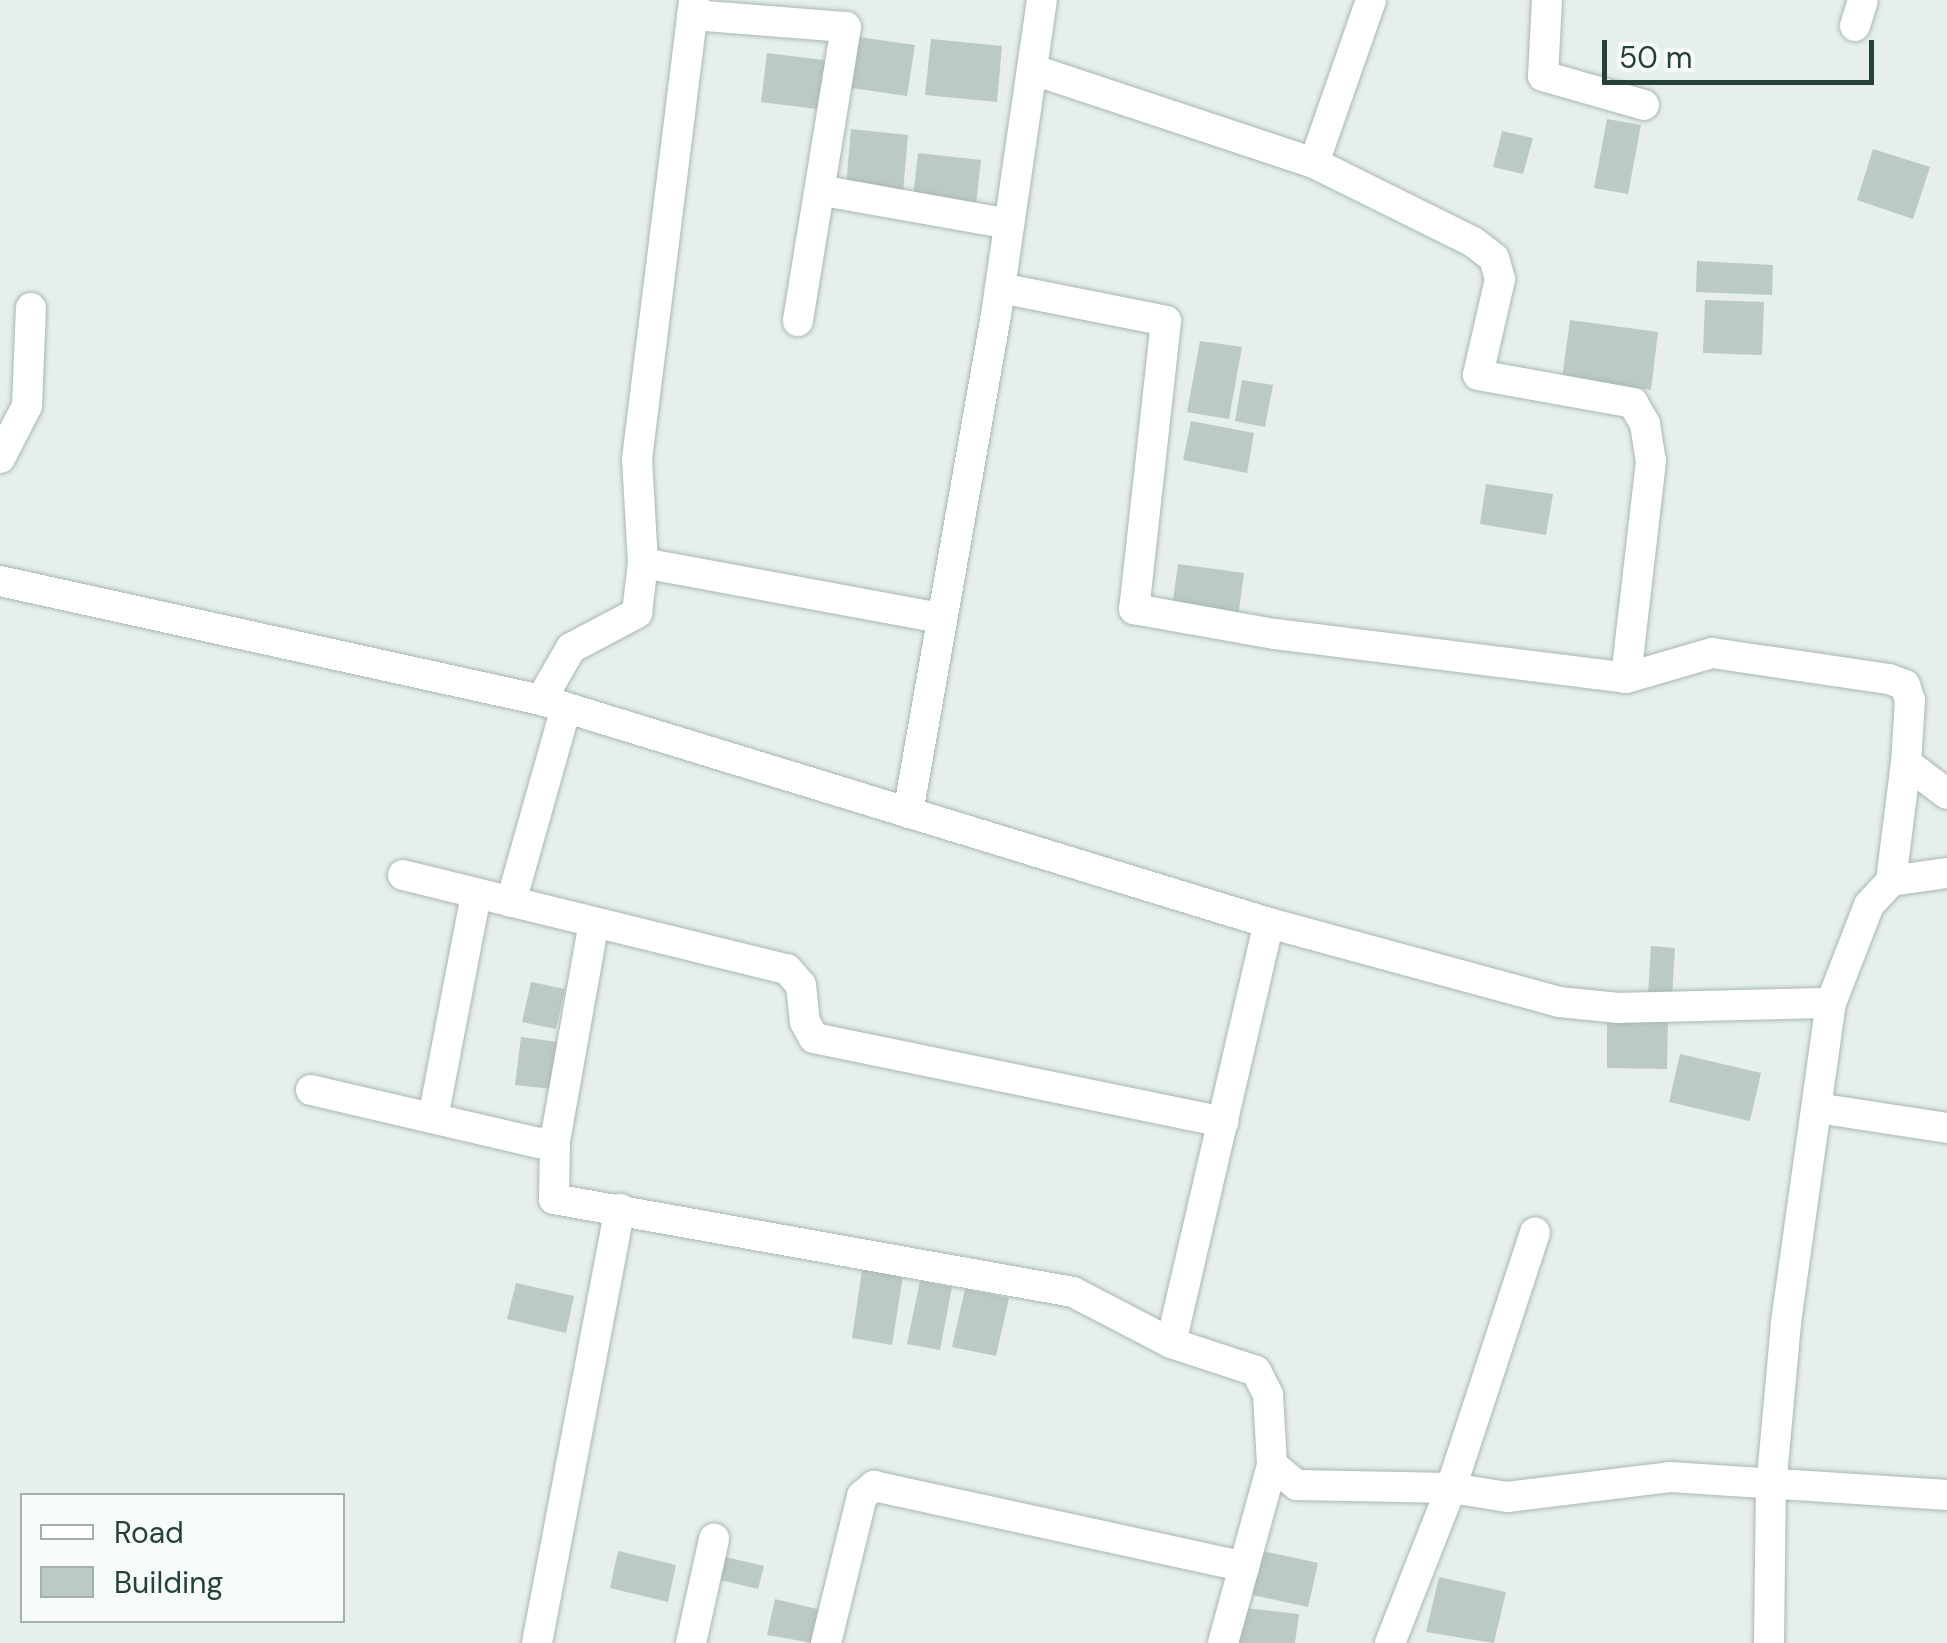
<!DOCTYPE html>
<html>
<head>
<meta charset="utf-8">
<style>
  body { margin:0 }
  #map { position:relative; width:1947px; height:1643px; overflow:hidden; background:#e6efeb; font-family:"DM Sans",sans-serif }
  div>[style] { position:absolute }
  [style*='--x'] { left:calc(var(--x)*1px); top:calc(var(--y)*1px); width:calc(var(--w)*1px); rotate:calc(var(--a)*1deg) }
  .building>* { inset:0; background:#bbcac4 }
  .roads { filter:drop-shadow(0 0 2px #a8b8b2) drop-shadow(0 0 2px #a8b8b2) }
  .minor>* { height:30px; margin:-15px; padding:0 15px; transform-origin:15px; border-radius:15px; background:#fff }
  span { translate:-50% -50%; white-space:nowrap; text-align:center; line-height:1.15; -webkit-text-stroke:8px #f7fbf9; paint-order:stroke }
  .legend { position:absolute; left:20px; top:1493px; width:325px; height:130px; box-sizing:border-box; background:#f7fbf9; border:2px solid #a3b1ad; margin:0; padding:12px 18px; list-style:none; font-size:30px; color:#24423a }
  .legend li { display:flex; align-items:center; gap:20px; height:50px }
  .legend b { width:50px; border:2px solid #a3b1ad }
  .scale { position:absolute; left:1602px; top:40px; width:272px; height:45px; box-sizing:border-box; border:5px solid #24423a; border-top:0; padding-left:12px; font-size:30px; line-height:35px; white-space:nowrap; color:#24423a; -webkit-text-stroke:8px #f7fbf9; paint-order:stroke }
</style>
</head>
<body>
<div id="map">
  <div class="building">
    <i style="clip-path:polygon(858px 37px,915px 45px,907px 96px,851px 88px)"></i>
    <i style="clip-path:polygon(931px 39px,1002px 46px,997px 102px,925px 95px)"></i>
    <i style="clip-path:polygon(767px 53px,831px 61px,825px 110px,761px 102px)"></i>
    <i style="clip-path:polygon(1607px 119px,1641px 125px,1628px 194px,1594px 188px)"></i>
    <i style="clip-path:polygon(851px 129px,908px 135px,903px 192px,846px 186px)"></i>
    <i style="clip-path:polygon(1502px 131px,1533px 138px,1523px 174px,1493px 167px)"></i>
    <i style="clip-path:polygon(1873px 149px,1930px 167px,1913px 219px,1857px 200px)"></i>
    <i style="clip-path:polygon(918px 153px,981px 160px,976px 205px,913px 198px)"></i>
    <i style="clip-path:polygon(1697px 261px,1773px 265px,1772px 295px,1696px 292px)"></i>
    <i style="clip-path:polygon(1705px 300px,1764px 302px,1762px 355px,1703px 353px)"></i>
    <i style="clip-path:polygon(1570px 320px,1658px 332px,1651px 390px,1562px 378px)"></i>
    <i style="clip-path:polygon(1200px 341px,1242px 347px,1229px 419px,1187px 412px)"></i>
    <i style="clip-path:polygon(1242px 380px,1273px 385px,1265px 427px,1235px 421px)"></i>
    <i style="clip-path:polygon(1191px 421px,1254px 433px,1247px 473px,1183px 460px)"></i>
    <i style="clip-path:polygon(1486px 484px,1553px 494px,1546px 535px,1480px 524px)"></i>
    <i style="clip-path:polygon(1178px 564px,1244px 573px,1238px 617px,1172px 607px)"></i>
    <i style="clip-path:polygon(1651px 946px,1675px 948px,1672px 996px,1648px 994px)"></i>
    <i style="clip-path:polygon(531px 982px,565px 989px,556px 1029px,522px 1022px)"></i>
    <i style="clip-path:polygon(1607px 1019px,1668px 1020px,1667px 1069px,1607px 1068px)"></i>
    <i style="clip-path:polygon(521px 1037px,558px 1042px,552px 1089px,515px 1085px)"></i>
    <i style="clip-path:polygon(1680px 1054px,1761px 1073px,1750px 1121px,1669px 1102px)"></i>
    <i style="clip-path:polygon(862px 1270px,903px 1276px,892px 1345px,852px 1338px)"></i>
    <i style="clip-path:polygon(920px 1281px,952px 1287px,940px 1350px,907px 1344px)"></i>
    <i style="clip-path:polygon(516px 1283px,574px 1296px,566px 1333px,507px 1319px)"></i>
    <i style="clip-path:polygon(965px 1289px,1009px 1298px,996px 1356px,952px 1347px)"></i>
    <i style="clip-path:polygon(1258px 1550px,1318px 1563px,1308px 1607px,1248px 1594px)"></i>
    <i style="clip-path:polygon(618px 1551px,676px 1565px,668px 1602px,610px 1588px)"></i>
    <i style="clip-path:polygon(713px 1554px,764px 1566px,758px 1589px,708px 1577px)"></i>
    <i style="clip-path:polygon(1439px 1577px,1506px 1592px,1494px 1643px,1426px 1632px)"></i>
    <i style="clip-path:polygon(775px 1599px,821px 1610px,813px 1643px,767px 1635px)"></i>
    <i style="clip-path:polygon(1236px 1607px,1299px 1614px,1295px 1643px,1231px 1643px)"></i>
  </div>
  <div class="roads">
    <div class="minor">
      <i style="--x:1547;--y:0;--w:76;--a:93"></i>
      <i style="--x:1543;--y:76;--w:105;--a:16"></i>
      <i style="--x:692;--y:15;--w:154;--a:4.5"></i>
      <i style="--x:846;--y:27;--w:298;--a:99.3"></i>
      <i style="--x:1855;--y:26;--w:27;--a:-73"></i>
      <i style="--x:1034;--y:70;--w:295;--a:18.4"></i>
      <i style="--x:1314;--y:163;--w:178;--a:26.4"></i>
      <i style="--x:1473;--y:242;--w:26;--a:37"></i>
      <i style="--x:1494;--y:258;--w:22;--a:74"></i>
      <i style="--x:1500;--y:279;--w:98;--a:102.9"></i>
      <i style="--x:1478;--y:375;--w:158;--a:10.2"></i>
      <i style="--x:1633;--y:403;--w:24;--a:60"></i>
      <i style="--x:1645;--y:424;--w:37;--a:81"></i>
      <i style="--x:1651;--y:461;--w:218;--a:96.6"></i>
      <i style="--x:1314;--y:163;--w:173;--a:-70.7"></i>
      <i style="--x:824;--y:191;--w:188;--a:10.1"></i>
      <i style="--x:1000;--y:288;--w:169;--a:11.2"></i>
      <i style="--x:1166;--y:321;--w:290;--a:96.3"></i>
      <i style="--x:1134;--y:609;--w:143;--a:10.1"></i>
      <i style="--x:1275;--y:634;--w:354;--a:7.1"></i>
      <i style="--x:1626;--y:678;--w:90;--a:-16.2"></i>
      <i style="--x:1712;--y:653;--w:179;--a:8.4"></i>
      <i style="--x:1889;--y:679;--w:17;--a:21"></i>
      <i style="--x:1905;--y:685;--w:16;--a:72"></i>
      <i style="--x:1910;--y:700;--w:63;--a:93.6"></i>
      <i style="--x:1906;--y:763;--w:51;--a:37.1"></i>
      <i style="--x:0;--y:458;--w:59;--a:-62.6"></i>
      <i style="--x:27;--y:406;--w:98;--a:-87.7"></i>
      <i style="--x:643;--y:563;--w:301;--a:10.5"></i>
      <i style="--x:0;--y:581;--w:554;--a:12.41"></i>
      <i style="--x:541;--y:700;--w:761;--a:17.03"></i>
      <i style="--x:1269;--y:923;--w:301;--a:15.2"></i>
      <i style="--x:1559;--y:1002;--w:60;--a:5.7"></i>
      <i style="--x:1619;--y:1008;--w:212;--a:-1.4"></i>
      <i style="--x:541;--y:700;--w:60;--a:-60"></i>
      <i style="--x:571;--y:648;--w:75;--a:-27.9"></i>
      <i style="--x:637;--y:613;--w:50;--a:-83.2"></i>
      <i style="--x:643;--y:563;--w:104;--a:-93.3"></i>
      <i style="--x:637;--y:459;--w:463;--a:-82.9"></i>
      <i style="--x:908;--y:813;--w:506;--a:-79.98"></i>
      <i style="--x:996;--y:315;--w:318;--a:-81.7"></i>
      <i style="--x:403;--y:875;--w:395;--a:13.8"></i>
      <i style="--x:787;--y:969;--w:21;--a:49"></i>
      <i style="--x:801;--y:985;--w:37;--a:84"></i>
      <i style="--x:805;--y:1022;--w:18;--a:61"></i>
      <i style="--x:814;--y:1038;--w:418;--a:11.6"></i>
      <i style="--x:1891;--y:881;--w:119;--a:-82.8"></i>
      <i style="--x:511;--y:902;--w:202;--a:-74.2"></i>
      <i style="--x:311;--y:1090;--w:233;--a:13.1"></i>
      <i style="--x:538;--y:1143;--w:17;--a:-7"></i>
      <i style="--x:555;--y:1141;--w:222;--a:-79.9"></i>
      <i style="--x:1817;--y:1108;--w:132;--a:8.7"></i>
      <i style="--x:433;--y:1118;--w:228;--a:-79.1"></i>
      <i style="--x:555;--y:1141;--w:58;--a:91"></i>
      <i style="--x:554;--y:1199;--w:527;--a:10.16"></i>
      <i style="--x:1073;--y:1292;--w:110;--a:27.5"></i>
      <i style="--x:1171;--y:1343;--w:89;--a:18.2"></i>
      <i style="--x:1256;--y:1371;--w:27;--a:63"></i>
      <i style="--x:1268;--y:1395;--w:70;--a:86.7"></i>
      <i style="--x:1272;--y:1465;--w:32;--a:39"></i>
      <i style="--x:1297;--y:1485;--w:154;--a:1.1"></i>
      <i style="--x:1451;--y:1488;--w:57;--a:9.1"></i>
      <i style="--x:1507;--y:1497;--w:164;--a:-7"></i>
      <i style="--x:1670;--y:1477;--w:278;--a:3.7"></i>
      <i style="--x:1171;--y:1343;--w:431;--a:-76.9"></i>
      <i style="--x:537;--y:1643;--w:442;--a:-79.2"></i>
      <i style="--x:691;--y:1643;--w:107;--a:-77.5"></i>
      <i style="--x:826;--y:1643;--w:151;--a:-76.2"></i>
      <i style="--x:862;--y:1496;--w:16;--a:-40"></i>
      <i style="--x:874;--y:1486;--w:379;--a:12.3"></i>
      <i style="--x:1223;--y:1643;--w:185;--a:-74.6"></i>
      <i style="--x:1390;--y:1643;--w:167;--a:-68.5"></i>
      <i style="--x:1451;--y:1488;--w:269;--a:-71.8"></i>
      <i style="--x:1769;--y:1643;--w:155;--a:-89.3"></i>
      <i style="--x:1771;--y:1488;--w:167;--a:-84.8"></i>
      <i style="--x:1786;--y:1322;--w:322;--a:-82"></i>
      <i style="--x:1831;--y:1003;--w:105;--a:-68.8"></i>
      <i style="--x:1869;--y:905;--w:33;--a:-47"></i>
      <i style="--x:1891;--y:881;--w:57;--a:-8.1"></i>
    </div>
  </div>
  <ul class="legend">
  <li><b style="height:12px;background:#fff"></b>Road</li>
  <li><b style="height:28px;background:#bbcac4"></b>Building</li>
  </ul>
  <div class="scale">50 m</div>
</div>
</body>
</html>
